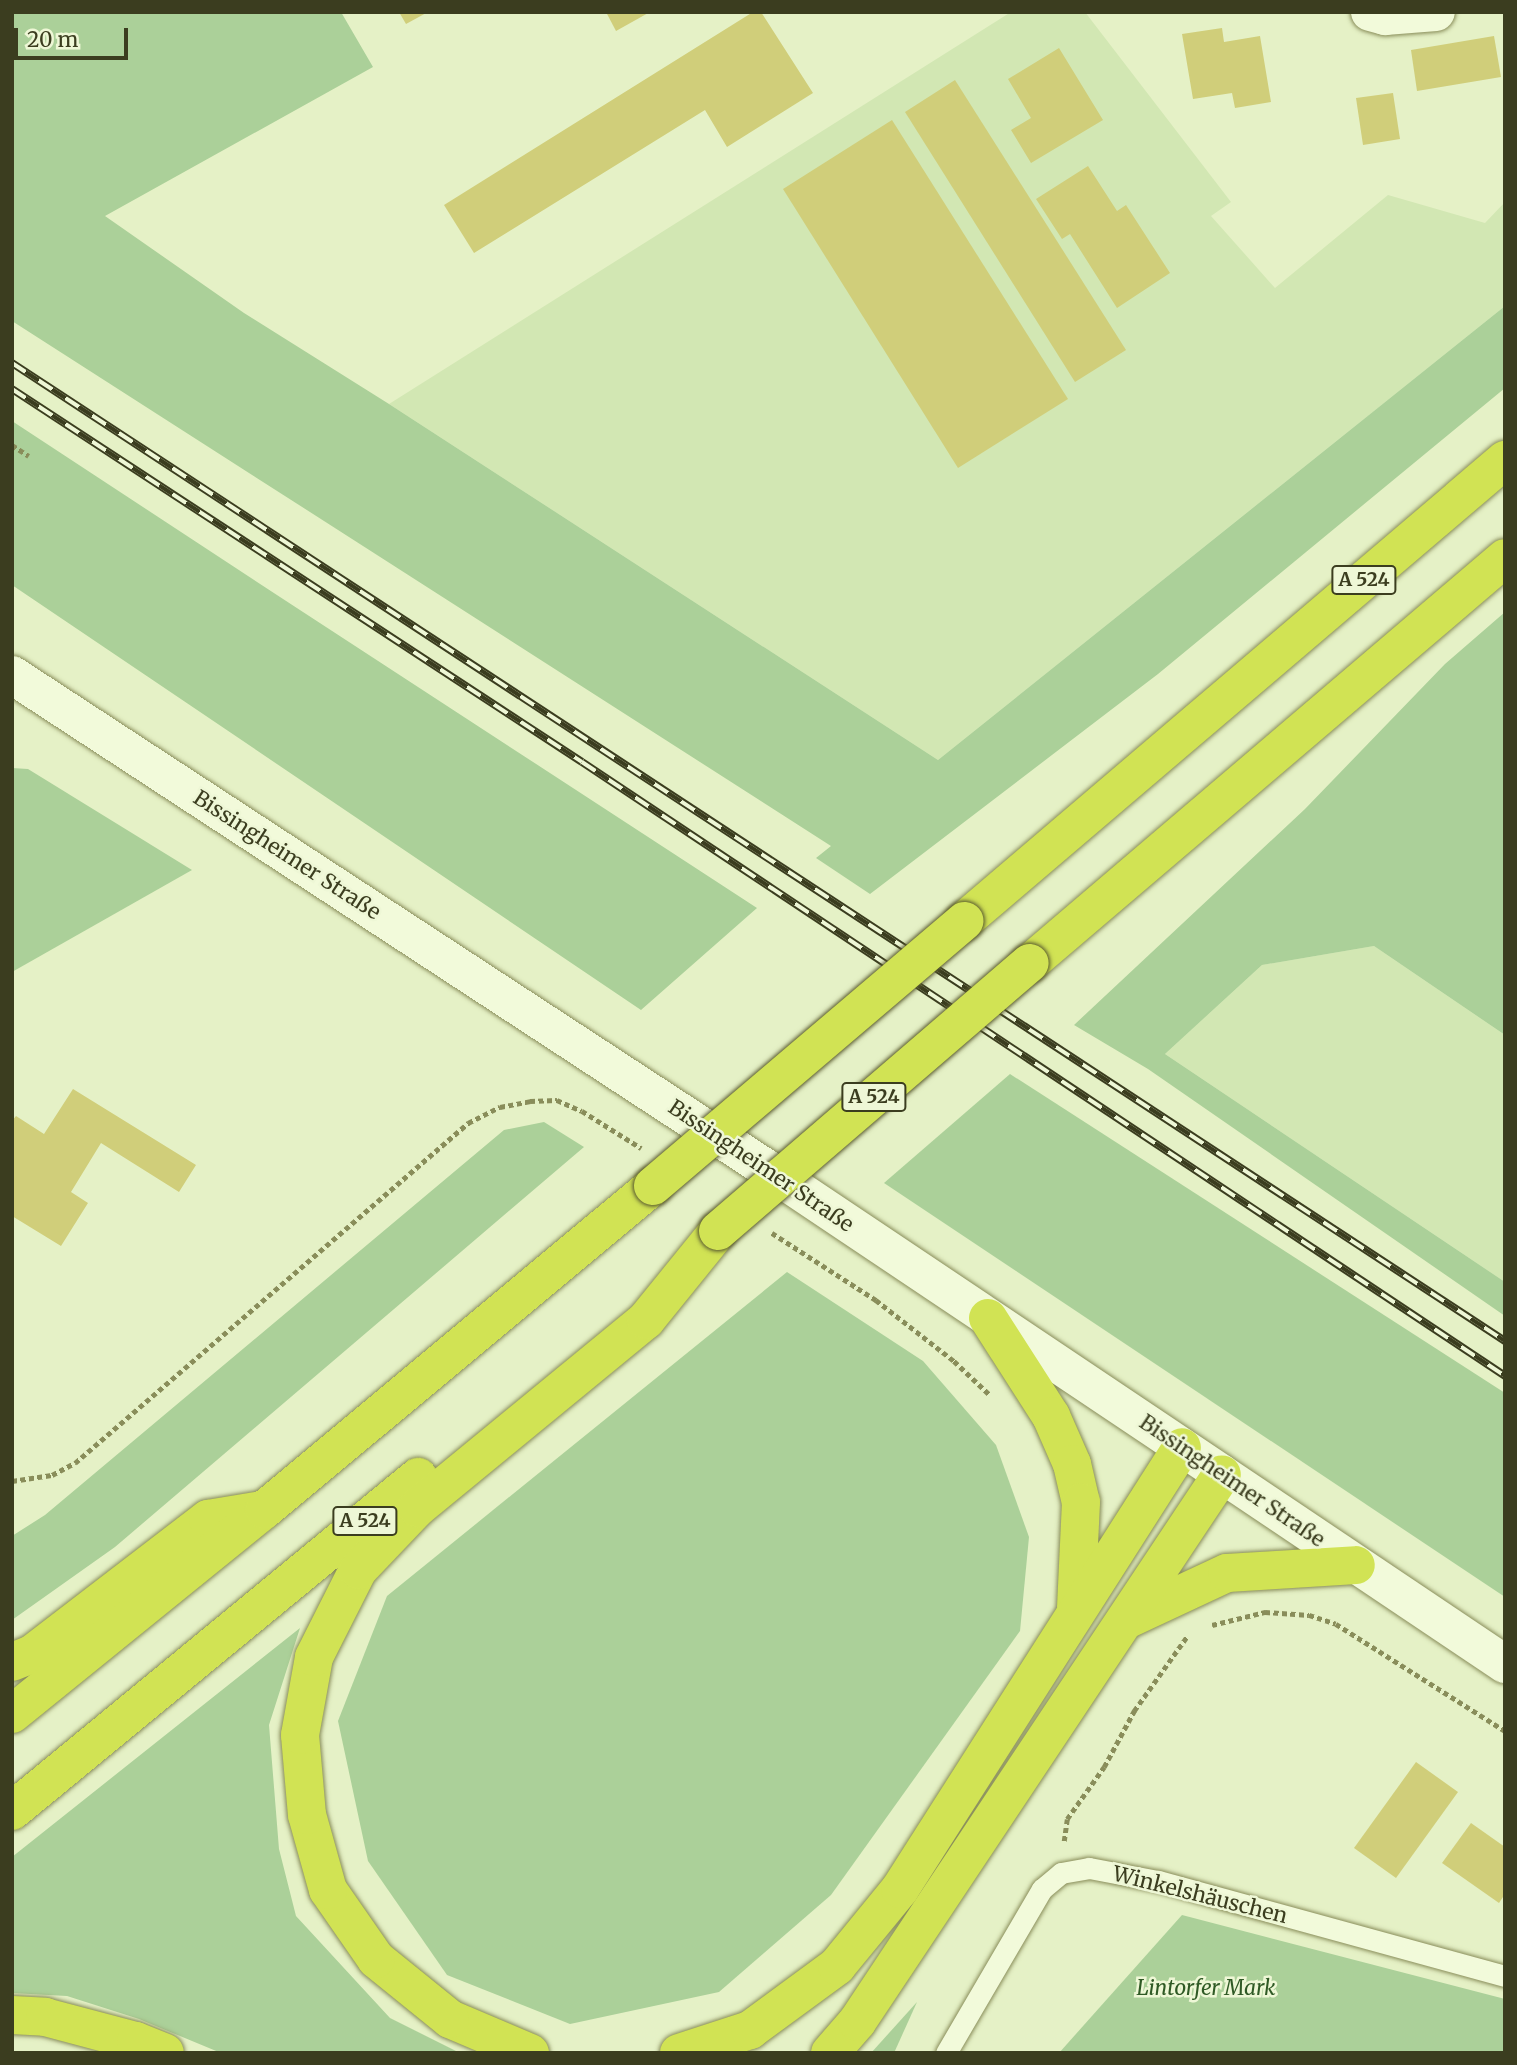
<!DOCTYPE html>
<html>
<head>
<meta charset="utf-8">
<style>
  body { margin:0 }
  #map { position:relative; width:1517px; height:2065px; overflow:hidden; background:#e5f1c6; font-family:Merriweather,serif }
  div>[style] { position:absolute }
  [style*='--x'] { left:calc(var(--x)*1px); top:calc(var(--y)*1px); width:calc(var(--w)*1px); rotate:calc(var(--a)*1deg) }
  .farmland>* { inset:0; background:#d2e7b3 }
  .green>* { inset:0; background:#abd099 }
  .building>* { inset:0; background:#d0ce7a }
  .path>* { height:4.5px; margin-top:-2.25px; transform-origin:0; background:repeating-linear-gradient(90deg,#898d5a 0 5px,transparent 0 8.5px) }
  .roads { filter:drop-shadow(0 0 2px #898d5a) drop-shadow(0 0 2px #898d5a) }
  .lane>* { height:21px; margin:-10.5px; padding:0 10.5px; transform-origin:10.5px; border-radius:10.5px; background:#f2fada }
  .street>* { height:38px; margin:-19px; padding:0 19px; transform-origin:19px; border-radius:19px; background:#f2fada }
  .secondary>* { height:38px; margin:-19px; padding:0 19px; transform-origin:19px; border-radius:19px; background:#f2fada }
  .highway>* { height:38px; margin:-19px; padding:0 19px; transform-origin:19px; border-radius:19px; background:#d1e354 }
  .rail>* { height:8px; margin-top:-4px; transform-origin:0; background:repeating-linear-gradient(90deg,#eef7d6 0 16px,#3b3d1f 0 32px); box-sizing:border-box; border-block:2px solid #3b3d1f }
  .bridges { filter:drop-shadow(0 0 2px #5a5b2f) drop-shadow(0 0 2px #5a5b2f) }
  .highway-bridge>* { height:38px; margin:-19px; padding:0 19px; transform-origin:19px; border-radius:19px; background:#d1e354 }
  span { translate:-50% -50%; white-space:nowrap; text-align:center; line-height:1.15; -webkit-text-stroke:5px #eef7d6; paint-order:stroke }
  .shield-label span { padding:2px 5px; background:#eef7d6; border:2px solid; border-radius:5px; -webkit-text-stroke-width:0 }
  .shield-label { font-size:19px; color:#3b3d1f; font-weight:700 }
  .street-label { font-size:21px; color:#3b3d1f }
  .park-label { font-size:21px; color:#2f5a25; font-style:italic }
  .frame { position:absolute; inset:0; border:14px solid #3b3d1f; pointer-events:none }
  .scale { position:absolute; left:14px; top:28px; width:114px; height:32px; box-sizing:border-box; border:4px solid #3b3d1f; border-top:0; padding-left:9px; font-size:21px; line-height:24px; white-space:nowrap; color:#3b3d1f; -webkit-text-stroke:5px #eef7d6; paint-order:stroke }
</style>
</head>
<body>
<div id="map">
  <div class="farmland">
    <i style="clip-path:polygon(1011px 12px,1085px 12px,1231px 202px,1211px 216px,1275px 288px,1388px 195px,1485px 223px,1505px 202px,1505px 306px,938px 760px,389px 404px)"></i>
    <i style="clip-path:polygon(1374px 946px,1505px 1035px,1505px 1282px,1165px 1054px,1262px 965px)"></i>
  </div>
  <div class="green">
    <i style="clip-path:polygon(12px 12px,341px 12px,373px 67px,105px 216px,244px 313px,389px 404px,938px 760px,1505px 306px,1505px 388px,1158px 674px,870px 894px,816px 858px,831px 846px,12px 321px)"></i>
    <i style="clip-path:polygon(12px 421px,280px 597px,757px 908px,641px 1010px,12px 585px)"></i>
    <i style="clip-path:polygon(1505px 612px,1505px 1035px,1374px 946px,1262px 965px,1165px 1054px,1505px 1282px,1505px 1316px,1148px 1069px,1074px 1025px,1305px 809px,1445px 664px)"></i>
    <i style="clip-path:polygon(12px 768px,28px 769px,192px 870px,12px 972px)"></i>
    <i style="clip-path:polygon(1010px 1074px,1505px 1393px,1505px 1597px,884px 1183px)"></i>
    <i style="clip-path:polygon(544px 1122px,584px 1147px,115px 1547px,12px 1620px,12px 1536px,45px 1515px,504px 1130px)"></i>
    <i style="clip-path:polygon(787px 1272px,923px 1361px,996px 1445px,1029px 1537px,1020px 1631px,831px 1895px,719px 1992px,570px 2024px,447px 1975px,368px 1861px,338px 1721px,387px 1596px)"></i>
    <i style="clip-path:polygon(300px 1628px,269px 1725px,279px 1849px,296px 1916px,390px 2018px,460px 2053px,221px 2053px,139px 2019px,67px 1996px,12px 1993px,12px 1857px)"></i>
    <i style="clip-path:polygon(1182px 1915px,1505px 1999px,1505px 2053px,1059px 2053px)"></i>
    <i style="clip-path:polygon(917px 2002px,894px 2053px,871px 2053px)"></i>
  </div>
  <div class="building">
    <i style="clip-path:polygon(399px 12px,428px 12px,406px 24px)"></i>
    <i style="clip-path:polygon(606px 12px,650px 12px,616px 31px)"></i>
    <i style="clip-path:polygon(753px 12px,761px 12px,813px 93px,727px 147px,705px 110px,474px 253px,444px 205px)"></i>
    <i style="clip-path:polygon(1222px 28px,1224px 42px,1260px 36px,1271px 102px,1235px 108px,1232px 93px,1193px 99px,1182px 34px)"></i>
    <i style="clip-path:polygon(1494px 36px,1501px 77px,1417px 91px,1411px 50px)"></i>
    <i style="clip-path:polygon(1059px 48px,1103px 120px,1031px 163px,1011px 130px,1031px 118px,1008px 79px)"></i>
    <i style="clip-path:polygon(955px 80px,1126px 350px,1075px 382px,905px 112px)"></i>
    <i style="clip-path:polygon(1393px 93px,1400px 139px,1363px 145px,1356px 98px)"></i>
    <i style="clip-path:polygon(892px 120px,1068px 399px,958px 468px,783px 189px)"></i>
    <i style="clip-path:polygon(1088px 166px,1117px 211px,1126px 205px,1170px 273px,1117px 308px,1070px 234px,1062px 239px,1036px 199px)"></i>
    <i style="clip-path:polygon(73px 1089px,196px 1165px,179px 1192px,101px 1143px,71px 1192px,88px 1203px,61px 1246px,12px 1216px,12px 1121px,16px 1116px,44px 1134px)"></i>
    <i style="clip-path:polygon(1416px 1762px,1458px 1792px,1396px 1878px,1354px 1848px)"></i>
    <i style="clip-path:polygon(1471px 1823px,1505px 1847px,1505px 1894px,1499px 1903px,1442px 1863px)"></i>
  </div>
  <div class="path">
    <i style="--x:12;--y:445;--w:20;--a:33"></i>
    <i style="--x:772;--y:1233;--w:124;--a:32.8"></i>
    <i style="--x:876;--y:1300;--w:99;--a:38"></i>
    <i style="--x:954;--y:1361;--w:48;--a:43.3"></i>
    <i style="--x:12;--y:1481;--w:40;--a:-8.5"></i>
    <i style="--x:52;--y:1475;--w:26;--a:-28"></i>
    <i style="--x:75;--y:1463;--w:520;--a:-40.86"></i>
    <i style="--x:468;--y:1123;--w:36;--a:-27"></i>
    <i style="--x:500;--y:1107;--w:31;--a:-11"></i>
    <i style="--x:530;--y:1101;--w:27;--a:-2"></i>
    <i style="--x:557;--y:1100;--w:27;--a:24"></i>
    <i style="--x:582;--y:1111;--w:70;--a:32.1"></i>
    <i style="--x:1212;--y:1625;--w:55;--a:-13.8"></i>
    <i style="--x:1265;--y:1612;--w:44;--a:3.9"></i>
    <i style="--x:1309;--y:1615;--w:28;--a:18"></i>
    <i style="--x:1336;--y:1624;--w:200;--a:32.3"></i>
    <i style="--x:1064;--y:1841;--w:22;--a:-82"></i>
    <i style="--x:1067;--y:1819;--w:64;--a:-54.6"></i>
    <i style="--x:1104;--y:1767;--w:64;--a:-61.8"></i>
    <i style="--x:1134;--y:1711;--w:93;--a:-54.6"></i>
  </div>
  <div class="roads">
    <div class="lane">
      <i style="--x:946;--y:2053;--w:190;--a:-59.7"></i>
      <i style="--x:1042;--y:1889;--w:25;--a:-40"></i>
      <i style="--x:1061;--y:1873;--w:28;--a:-10"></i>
      <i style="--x:1089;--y:1868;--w:70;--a:10.7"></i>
      <i style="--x:1158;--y:1881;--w:360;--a:15.3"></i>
    </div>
    <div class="street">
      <i style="--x:1370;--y:12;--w:16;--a:15"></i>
      <i style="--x:1385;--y:16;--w:51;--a:-4.5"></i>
      <i style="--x:1222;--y:1474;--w:341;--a:33.9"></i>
    </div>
    <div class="secondary">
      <i style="--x:12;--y:675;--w:899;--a:33.19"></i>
      <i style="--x:764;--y:1167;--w:551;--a:33.83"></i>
    </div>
    <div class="highway">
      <i style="--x:964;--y:921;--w:711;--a:-40.44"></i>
      <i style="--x:1030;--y:963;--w:624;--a:-40.45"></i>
      <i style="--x:988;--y:1318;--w:117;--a:57.3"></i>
      <i style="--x:1051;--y:1416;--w:52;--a:66.4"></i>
      <i style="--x:1072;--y:1464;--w:39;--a:77"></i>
      <i style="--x:1081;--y:1502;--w:105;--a:92.7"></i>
      <i style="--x:1126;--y:1620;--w:111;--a:-25"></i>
      <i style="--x:1227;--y:1573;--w:129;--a:-3.5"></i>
      <i style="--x:12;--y:1662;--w:22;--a:-22"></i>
      <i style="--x:32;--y:1654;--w:222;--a:-37.5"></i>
      <i style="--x:208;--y:1519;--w:55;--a:-9.5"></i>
      <i style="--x:12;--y:1714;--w:324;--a:-39"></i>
      <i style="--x:264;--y:1510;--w:506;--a:-39.79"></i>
      <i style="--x:12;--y:1811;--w:526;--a:-39.44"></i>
      <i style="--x:12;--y:2015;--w:33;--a:3"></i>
      <i style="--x:45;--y:2017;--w:94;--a:14.8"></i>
      <i style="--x:136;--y:2041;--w:31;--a:22"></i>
      <i style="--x:530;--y:2053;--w:87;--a:-157"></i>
      <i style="--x:450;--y:2019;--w:95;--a:-141"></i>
      <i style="--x:376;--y:1959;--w:84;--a:-124.8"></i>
      <i style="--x:328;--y:1890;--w:78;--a:-105.6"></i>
      <i style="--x:307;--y:1815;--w:80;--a:-95"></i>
      <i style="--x:300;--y:1735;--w:79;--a:-79.8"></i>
      <i style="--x:314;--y:1657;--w:97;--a:-63.2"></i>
      <i style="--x:358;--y:1570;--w:86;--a:-46.4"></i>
      <i style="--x:417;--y:1508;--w:296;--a:-39.4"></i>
      <i style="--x:646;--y:1320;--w:114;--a:-51"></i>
      <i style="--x:679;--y:2053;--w:75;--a:-17.9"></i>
      <i style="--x:750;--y:2030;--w:108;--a:-36.3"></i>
      <i style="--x:837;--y:1966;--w:99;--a:-50.7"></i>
      <i style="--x:900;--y:1889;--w:524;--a:-57.46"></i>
      <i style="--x:830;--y:2053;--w:41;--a:-48.9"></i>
      <i style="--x:857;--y:2022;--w:658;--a:-56.33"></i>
    </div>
  </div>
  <div class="rail">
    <i style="--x:12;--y:363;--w:1785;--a:33.23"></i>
    <i style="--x:12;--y:389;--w:681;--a:33.2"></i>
    <i style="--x:582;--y:762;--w:1109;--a:33.63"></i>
  </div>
  <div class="bridges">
    <div class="highway-bridge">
      <i style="--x:653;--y:1186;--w:409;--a:-40.4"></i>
      <i style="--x:718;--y:1231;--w:411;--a:-40.7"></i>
    </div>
  </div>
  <div class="shield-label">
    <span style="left:1364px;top:580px">A 524</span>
    <span style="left:874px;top:1097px">A 524</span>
    <span style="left:365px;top:1521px">A 524</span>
  </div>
  <div class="street-label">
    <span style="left:287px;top:855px;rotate:33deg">Bissingheimer Straße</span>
    <span style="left:761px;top:1166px;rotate:34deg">Bissingheimer Straße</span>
    <span style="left:1232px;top:1481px;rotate:34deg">Bissingheimer Straße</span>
    <span style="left:1200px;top:1895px;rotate:14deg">Winkelshäuschen</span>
  </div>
  <div class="park-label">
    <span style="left:1206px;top:1988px">Lintorfer Mark</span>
  </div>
  <div class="frame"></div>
  <div class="scale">20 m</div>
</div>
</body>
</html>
